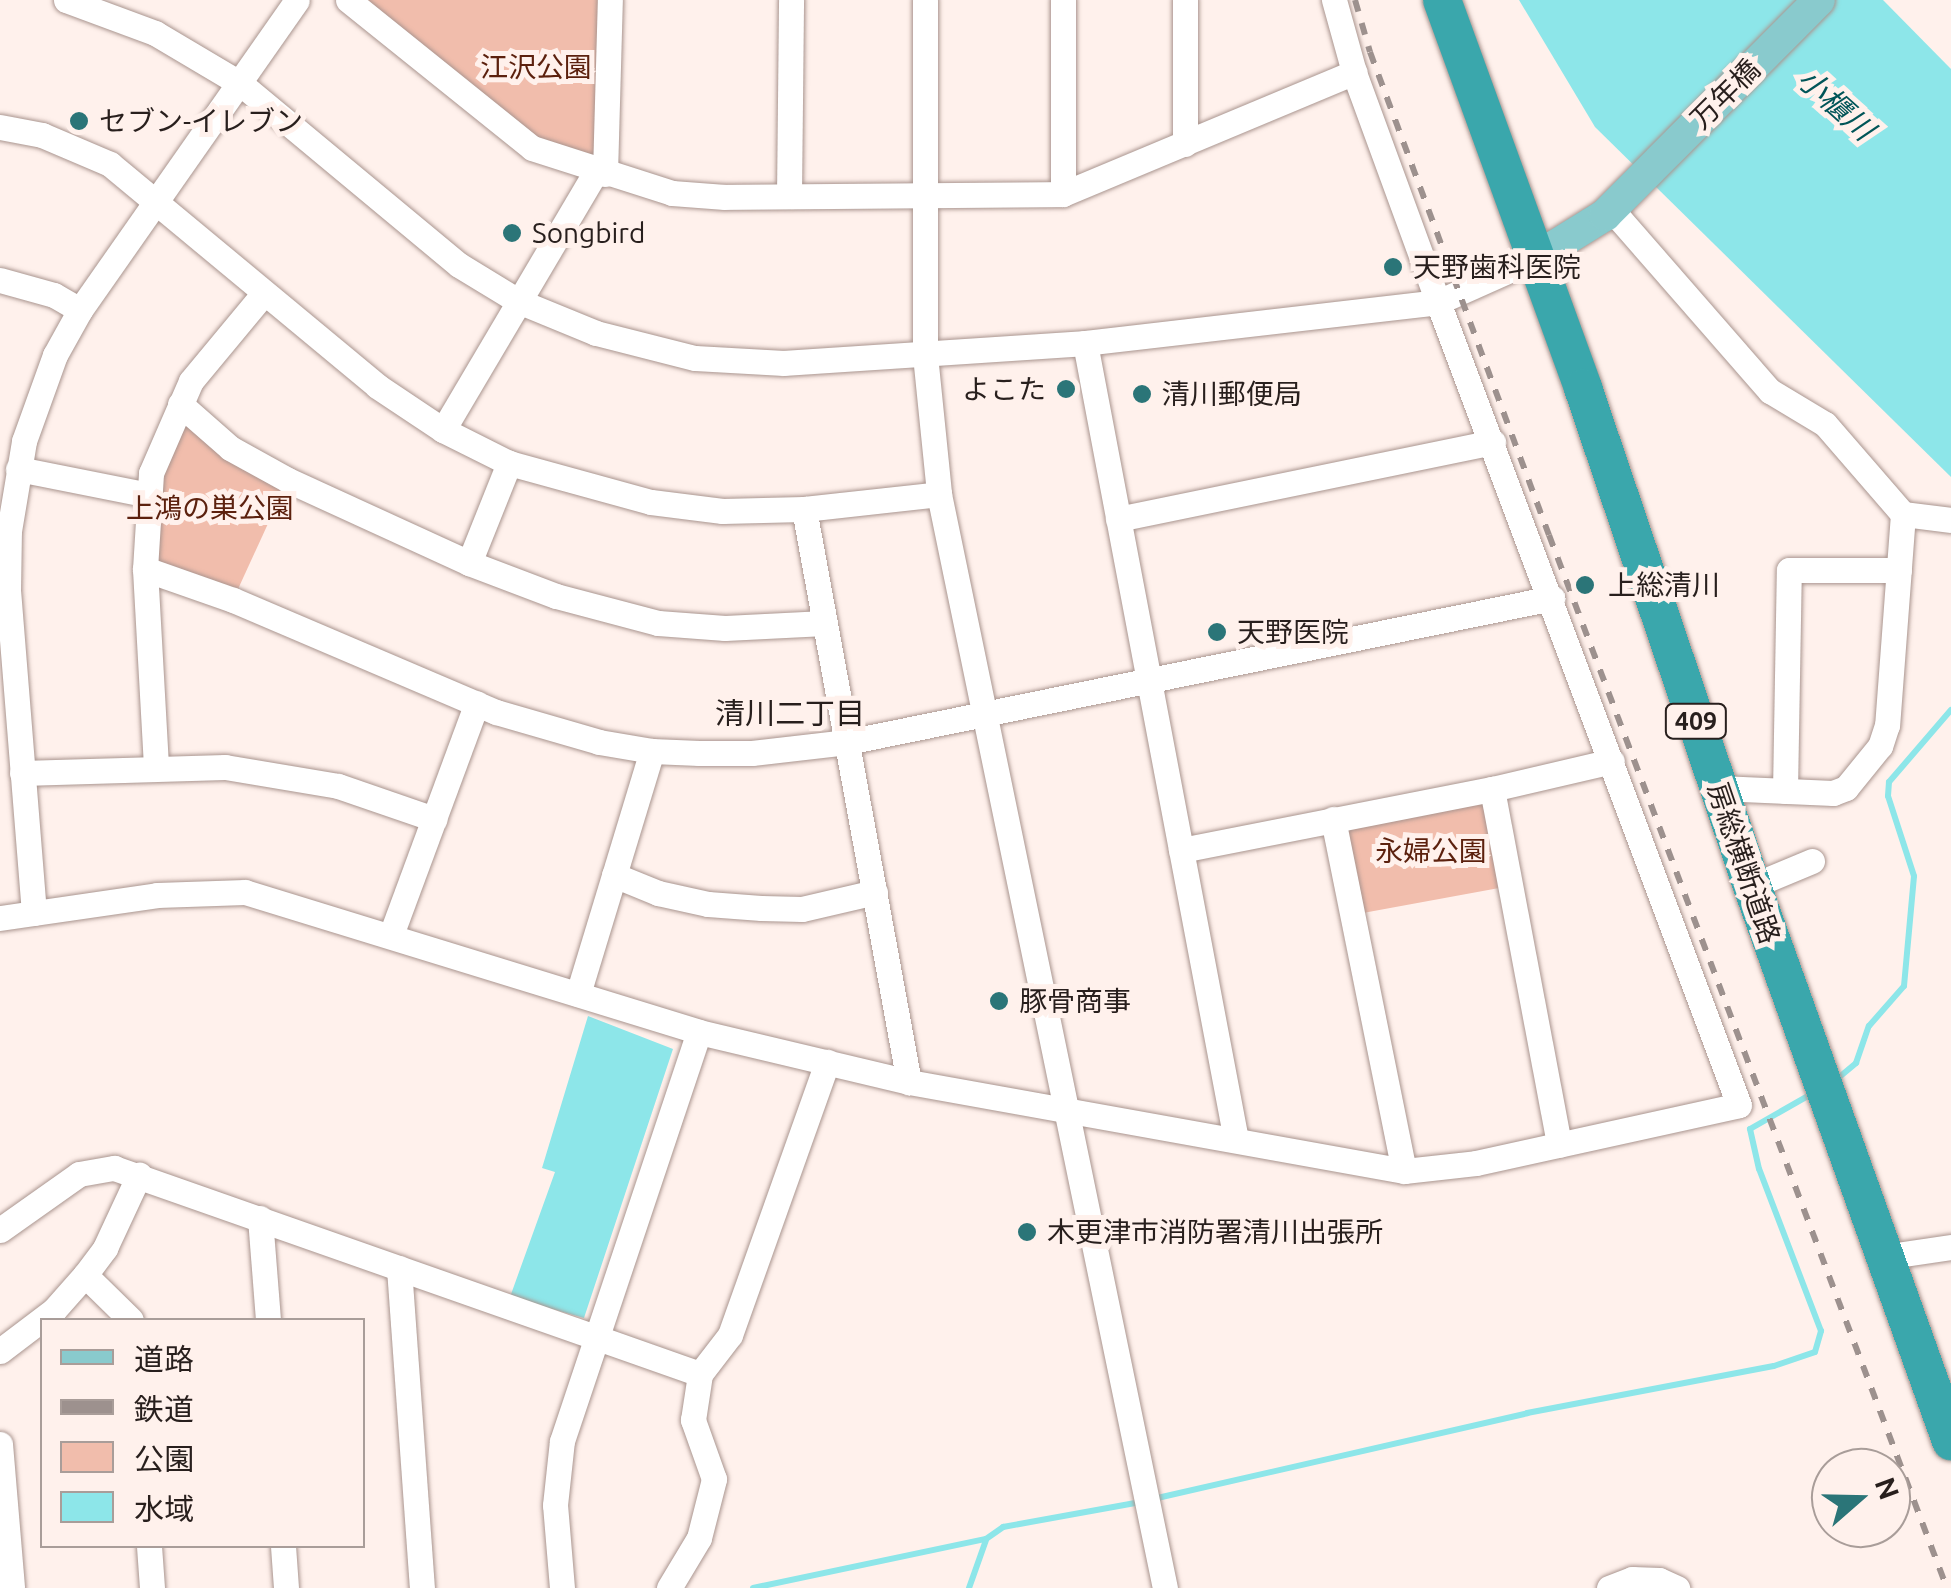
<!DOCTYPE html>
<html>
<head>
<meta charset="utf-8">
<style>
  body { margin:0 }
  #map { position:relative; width:1951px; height:1588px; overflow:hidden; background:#fff1ec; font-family:Ubuntu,"Noto Sans JP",sans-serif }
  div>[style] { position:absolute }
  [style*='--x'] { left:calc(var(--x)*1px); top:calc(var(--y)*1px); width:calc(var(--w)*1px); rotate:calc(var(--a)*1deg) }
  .green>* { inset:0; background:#f1bdac }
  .water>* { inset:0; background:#8de6e9 }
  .stream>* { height:6px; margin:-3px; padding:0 3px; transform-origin:3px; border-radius:3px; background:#8de6e9 }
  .roads { filter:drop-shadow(0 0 2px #aa958f) drop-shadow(0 0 2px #aa958f) }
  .minor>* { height:25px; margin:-12.5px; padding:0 12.5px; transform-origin:12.5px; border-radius:12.5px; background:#fff }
  .major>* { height:32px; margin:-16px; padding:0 16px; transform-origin:16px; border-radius:16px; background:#89cacd }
  .highway>* { height:38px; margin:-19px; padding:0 19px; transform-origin:19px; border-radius:19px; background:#3aa7ac }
  .rail>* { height:6px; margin-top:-3px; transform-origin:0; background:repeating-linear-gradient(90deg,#9d918e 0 12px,transparent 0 24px) }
  .dots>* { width:28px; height:28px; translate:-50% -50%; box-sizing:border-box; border:5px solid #fff1ec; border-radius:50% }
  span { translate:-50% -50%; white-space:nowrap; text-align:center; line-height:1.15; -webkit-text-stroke:10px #fff1ec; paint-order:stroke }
  .shield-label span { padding:2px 8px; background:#fff1ec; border:2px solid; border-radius:8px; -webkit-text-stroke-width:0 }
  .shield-label { font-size:25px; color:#281f1d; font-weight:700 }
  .park-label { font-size:28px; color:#5c210e }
  .street-label { font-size:28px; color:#281f1d }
  .poi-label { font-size:28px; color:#281f1d }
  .left { translate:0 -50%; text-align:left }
  .right { translate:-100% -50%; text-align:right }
  .water-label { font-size:30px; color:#015558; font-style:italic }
  .neighbourhood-label { font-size:30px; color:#281f1d }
  .legend { position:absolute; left:40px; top:1318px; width:325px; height:230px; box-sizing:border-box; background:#fff1ec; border:2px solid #a99d99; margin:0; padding:12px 18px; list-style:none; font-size:30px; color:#281f1d }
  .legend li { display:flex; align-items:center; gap:20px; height:50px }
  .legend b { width:50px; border:2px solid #a99d99 }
  .north { position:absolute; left:1811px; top:1448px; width:100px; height:100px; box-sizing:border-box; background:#fff1ec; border:2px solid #a99d99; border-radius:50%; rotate:70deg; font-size:28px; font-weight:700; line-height:40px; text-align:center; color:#281f1d }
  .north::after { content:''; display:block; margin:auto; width:35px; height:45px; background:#2b7578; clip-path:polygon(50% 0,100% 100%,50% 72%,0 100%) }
</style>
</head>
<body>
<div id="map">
  <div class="green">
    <i style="clip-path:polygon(348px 0,605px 0,596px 171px,532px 148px)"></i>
    <i style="clip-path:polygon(180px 404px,288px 480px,233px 600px,145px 569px,148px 504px)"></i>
    <i style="clip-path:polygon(1492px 789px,1510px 886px,1352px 915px,1333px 819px)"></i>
  </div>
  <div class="water">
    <i style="clip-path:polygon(1519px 0,1883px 0,1951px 69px,1951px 477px,1595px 127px)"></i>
    <i style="clip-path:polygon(588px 1016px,673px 1049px,584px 1318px,510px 1297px,555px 1172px,542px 1168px)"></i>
  </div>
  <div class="stream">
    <i style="--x:1837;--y:1079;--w:25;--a:-40"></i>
    <i style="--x:1856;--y:1063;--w:39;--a:-71"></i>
    <i style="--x:1869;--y:1026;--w:53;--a:-48.8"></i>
    <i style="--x:1904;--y:986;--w:110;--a:-84.8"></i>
    <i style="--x:1914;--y:876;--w:84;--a:-108"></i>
    <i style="--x:1888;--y:796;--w:14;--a:-86"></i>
    <i style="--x:1889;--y:782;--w:95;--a:-49.3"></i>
    <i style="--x:1153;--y:1499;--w:384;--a:-12.9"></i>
    <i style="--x:1527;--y:1413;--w:251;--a:-10.8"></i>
    <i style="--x:1774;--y:1366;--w:43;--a:-18.9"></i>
    <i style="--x:1815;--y:1352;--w:22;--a:-74"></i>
    <i style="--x:1821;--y:1331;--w:173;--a:-110.9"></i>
    <i style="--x:1759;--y:1169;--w:41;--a:-102.7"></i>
    <i style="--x:1750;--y:1129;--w:73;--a:-29.7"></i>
    <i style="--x:753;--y:1588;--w:238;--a:-11.9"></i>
    <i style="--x:986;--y:1539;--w:21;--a:-35"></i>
    <i style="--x:1003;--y:1527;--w:140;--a:-10.3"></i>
    <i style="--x:969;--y:1588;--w:51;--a:-70.5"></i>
  </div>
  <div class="roads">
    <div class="minor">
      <i style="--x:66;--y:0;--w:95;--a:20.3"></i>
      <i style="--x:155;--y:33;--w:100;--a:30.7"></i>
      <i style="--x:241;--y:84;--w:283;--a:39.7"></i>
      <i style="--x:459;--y:265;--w:69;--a:31.4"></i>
      <i style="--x:518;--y:301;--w:84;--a:22.3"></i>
      <i style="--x:596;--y:333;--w:102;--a:14.2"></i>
      <i style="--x:695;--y:358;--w:89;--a:3.2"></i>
      <i style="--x:784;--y:363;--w:302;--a:-3.8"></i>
      <i style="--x:1085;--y:343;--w:355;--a:-6.6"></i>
      <i style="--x:1438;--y:302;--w:105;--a:-24.1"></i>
      <i style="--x:348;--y:0;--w:236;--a:38.8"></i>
      <i style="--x:532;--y:148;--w:147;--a:17.8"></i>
      <i style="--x:672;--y:193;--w:53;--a:4.3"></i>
      <i style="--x:725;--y:197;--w:338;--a:-0.5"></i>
      <i style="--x:1063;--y:194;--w:316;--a:-22.7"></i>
      <i style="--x:925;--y:0;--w:355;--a:90"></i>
      <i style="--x:925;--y:355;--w:140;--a:84.2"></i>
      <i style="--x:939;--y:494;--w:1117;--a:78.33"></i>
      <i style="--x:1063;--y:0;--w:194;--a:90"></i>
      <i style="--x:1185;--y:0;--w:144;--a:90"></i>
      <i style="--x:0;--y:127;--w:43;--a:10.8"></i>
      <i style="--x:42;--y:135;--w:74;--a:23.1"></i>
      <i style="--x:110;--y:164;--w:347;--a:39.7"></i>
      <i style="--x:377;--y:386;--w:79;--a:33.7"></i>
      <i style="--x:443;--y:430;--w:74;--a:26.6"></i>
      <i style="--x:509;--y:463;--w:147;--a:15.4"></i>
      <i style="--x:651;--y:502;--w:72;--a:7.2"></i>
      <i style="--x:722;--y:511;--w:82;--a:-1.4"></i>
      <i style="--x:804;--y:509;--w:136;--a:-6.3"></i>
      <i style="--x:605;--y:174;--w:174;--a:-88.4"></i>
      <i style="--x:789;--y:196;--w:196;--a:-89.4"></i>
      <i style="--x:1611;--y:209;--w:242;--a:48.9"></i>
      <i style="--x:1770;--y:391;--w:64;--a:31"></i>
      <i style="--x:1825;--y:424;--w:119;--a:49.1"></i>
      <i style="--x:1903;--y:514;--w:212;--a:94.3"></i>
      <i style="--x:1887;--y:725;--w:22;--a:108"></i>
      <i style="--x:1880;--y:746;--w:54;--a:129"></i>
      <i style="--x:1846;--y:788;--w:14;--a:159"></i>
      <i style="--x:1833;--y:793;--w:114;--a:-177.5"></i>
      <i style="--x:0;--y:280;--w:56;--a:15.5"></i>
      <i style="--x:54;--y:295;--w:30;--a:30"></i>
      <i style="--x:1085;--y:343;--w:811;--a:79.27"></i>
      <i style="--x:180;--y:404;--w:67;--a:41.3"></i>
      <i style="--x:230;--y:448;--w:66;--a:28.9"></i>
      <i style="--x:288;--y:480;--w:199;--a:24.6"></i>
      <i style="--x:469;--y:563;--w:93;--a:20.8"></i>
      <i style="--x:556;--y:596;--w:106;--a:14.8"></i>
      <i style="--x:658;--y:623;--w:67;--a:4.3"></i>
      <i style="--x:725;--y:628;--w:100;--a:-2.9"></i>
      <i style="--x:443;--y:430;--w:301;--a:-59.4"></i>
      <i style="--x:18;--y:469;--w:134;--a:11.2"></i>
      <i style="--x:804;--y:509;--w:583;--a:79.62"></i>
      <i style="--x:1903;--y:514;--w:48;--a:7.1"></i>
      <i style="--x:1118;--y:519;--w:383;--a:-11.6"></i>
      <i style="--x:469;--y:563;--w:108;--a:-68.2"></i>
      <i style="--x:145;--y:569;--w:93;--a:19.4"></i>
      <i style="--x:233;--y:600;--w:286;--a:23.1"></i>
      <i style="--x:496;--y:712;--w:107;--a:16.2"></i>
      <i style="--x:599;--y:742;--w:54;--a:9.6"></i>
      <i style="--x:652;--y:751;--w:47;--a:2.4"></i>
      <i style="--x:699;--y:753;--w:53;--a:0"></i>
      <i style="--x:752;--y:753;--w:96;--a:-6.6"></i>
      <i style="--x:847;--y:742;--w:720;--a:-11.54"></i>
      <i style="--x:156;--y:766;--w:197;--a:-93.2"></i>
      <i style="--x:145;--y:569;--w:96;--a:-86.4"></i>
      <i style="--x:151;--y:473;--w:100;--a:-66.5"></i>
      <i style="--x:191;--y:381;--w:114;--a:-50.3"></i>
      <i style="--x:22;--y:773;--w:203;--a:-1.7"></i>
      <i style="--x:225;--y:767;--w:115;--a:9.5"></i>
      <i style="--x:338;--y:786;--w:102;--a:19"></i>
      <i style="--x:1492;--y:789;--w:362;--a:79.3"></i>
      <i style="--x:1785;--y:791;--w:221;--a:-89"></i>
      <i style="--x:1789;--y:570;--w:110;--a:0"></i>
      <i style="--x:1333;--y:819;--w:359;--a:78.6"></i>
      <i style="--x:1181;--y:850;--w:317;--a:-11.1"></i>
      <i style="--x:1492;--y:789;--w:123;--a:-13.1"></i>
      <i style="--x:614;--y:875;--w:48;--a:22.2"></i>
      <i style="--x:658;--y:893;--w:51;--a:12.4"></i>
      <i style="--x:708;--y:904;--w:53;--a:4.3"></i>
      <i style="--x:761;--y:908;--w:41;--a:1.4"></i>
      <i style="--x:802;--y:909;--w:75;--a:-13.1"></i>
      <i style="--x:1752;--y:886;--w:65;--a:-22.6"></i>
      <i style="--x:34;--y:913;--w:322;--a:-94.6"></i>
      <i style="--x:8;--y:592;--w:61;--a:-89.1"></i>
      <i style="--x:9;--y:531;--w:91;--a:-80.5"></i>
      <i style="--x:24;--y:441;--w:91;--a:-70.2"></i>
      <i style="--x:55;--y:355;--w:51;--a:-60.9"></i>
      <i style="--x:80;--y:310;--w:378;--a:-55"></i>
      <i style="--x:0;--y:918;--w:159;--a:-8.3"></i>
      <i style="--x:157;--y:895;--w:88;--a:-2"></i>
      <i style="--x:245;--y:892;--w:475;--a:17.1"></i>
      <i style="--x:699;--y:1032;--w:216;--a:13.4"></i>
      <i style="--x:909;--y:1082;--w:503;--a:10.19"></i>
      <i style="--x:1404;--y:1171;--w:72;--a:-6.3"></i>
      <i style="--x:1476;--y:1163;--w:269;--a:-12.4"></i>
      <i style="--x:1739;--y:1105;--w:858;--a:-110.55"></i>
      <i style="--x:1438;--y:302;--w:245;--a:-110.1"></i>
      <i style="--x:1354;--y:72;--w:75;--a:-105.5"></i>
      <i style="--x:391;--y:935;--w:247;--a:-69.7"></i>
      <i style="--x:578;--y:994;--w:254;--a:-73.1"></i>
      <i style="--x:260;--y:1218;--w:102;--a:85.5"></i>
      <i style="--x:0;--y:1230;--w:97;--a:-35.3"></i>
      <i style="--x:79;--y:1174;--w:36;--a:-10"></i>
      <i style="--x:114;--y:1168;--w:621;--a:19.37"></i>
      <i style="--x:1883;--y:1257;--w:69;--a:-8.4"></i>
      <i style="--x:399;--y:1268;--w:321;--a:85.9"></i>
      <i style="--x:85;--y:1275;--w:64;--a:44.4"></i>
      <i style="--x:0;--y:1351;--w:68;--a:-37.2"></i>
      <i style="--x:54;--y:1310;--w:47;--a:-48.5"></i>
      <i style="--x:85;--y:1275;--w:34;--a:-53"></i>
      <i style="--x:105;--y:1248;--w:81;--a:-65"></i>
      <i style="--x:0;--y:1444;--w:144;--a:85.2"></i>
      <i style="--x:149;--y:1546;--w:42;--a:85.9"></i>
      <i style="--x:283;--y:1546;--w:42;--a:85.9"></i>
      <i style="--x:562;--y:1588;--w:83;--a:-94.8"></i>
      <i style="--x:555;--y:1505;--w:64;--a:-83.8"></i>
      <i style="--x:562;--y:1441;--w:431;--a:-71.5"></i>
      <i style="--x:669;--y:1588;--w:58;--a:-59"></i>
      <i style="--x:699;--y:1538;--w:61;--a:-75.7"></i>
      <i style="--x:714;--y:1479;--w:63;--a:-109.6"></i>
      <i style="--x:693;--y:1420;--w:47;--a:-81.3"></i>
      <i style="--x:700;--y:1374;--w:49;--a:-52.4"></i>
      <i style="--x:730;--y:1335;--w:290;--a:-70.4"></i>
      <i style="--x:1609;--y:1588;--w:25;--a:-21"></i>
      <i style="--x:1632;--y:1579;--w:27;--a:2"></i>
      <i style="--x:1659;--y:1580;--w:20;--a:24"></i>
    </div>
    <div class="major">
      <i style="--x:1534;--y:259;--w:84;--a:-31.8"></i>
      <i style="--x:1605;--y:215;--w:303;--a:-45.1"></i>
    </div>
    <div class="highway">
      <i style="--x:1442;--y:0;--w:413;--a:70"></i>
      <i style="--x:1583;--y:388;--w:526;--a:71.25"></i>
      <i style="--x:1752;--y:886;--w:590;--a:70.27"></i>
    </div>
  </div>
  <div class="rail">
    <i style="--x:1355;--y:0;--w:54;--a:73.9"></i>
    <i style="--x:1370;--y:52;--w:515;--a:69.67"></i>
    <i style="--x:1549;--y:535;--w:1126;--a:69.3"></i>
  </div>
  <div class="dots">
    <i style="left:79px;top:121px;background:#2b7578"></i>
    <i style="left:512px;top:233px;background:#2b7578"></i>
    <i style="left:1393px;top:267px;background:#2b7578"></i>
    <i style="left:1066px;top:389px;background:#2b7578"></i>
    <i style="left:1142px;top:394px;background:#2b7578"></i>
    <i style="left:1585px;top:585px;background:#2b7578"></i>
    <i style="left:1217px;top:632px;background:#2b7578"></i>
    <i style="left:999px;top:1001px;background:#2b7578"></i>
    <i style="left:1027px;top:1232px;background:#2b7578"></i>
  </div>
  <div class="shield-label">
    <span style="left:1696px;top:721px">409</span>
  </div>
  <div class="park-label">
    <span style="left:536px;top:67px">江沢公園</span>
    <span style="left:210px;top:508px">上鴻の巣公園</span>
    <span style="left:1431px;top:851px">永婦公園</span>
  </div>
  <div class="street-label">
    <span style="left:1725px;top:94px;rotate:-45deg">万年橋</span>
    <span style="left:1744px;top:863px;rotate:71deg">房総横断道路</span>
  </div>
  <div class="poi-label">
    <span class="left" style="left:99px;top:121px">セブン-イレブン</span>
    <span class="left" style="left:532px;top:233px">Songbird</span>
    <span class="left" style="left:1413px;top:267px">天野歯科医院</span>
    <span class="right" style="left:1046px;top:389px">よこた</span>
    <span class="left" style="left:1162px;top:394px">清川郵便局</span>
    <span class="left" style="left:1608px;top:585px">上総清川</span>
    <span class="left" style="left:1237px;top:632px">天野医院</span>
    <span class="left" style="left:1019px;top:1001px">豚骨商事</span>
    <span class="left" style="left:1047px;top:1232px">木更津市消防署清川出張所</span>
  </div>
  <div class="water-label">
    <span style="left:1836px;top:104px;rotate:42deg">小櫃川</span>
  </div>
  <div class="neighbourhood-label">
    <span style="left:790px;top:713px">清川二丁目</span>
  </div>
  <ul class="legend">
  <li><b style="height:12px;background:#89cacd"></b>道路</li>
  <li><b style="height:12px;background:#9d918e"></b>鉄道</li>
  <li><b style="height:28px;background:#f1bdac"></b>公園</li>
  <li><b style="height:28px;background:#8de6e9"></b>水域</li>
  </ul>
  <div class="north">N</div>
</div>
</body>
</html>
